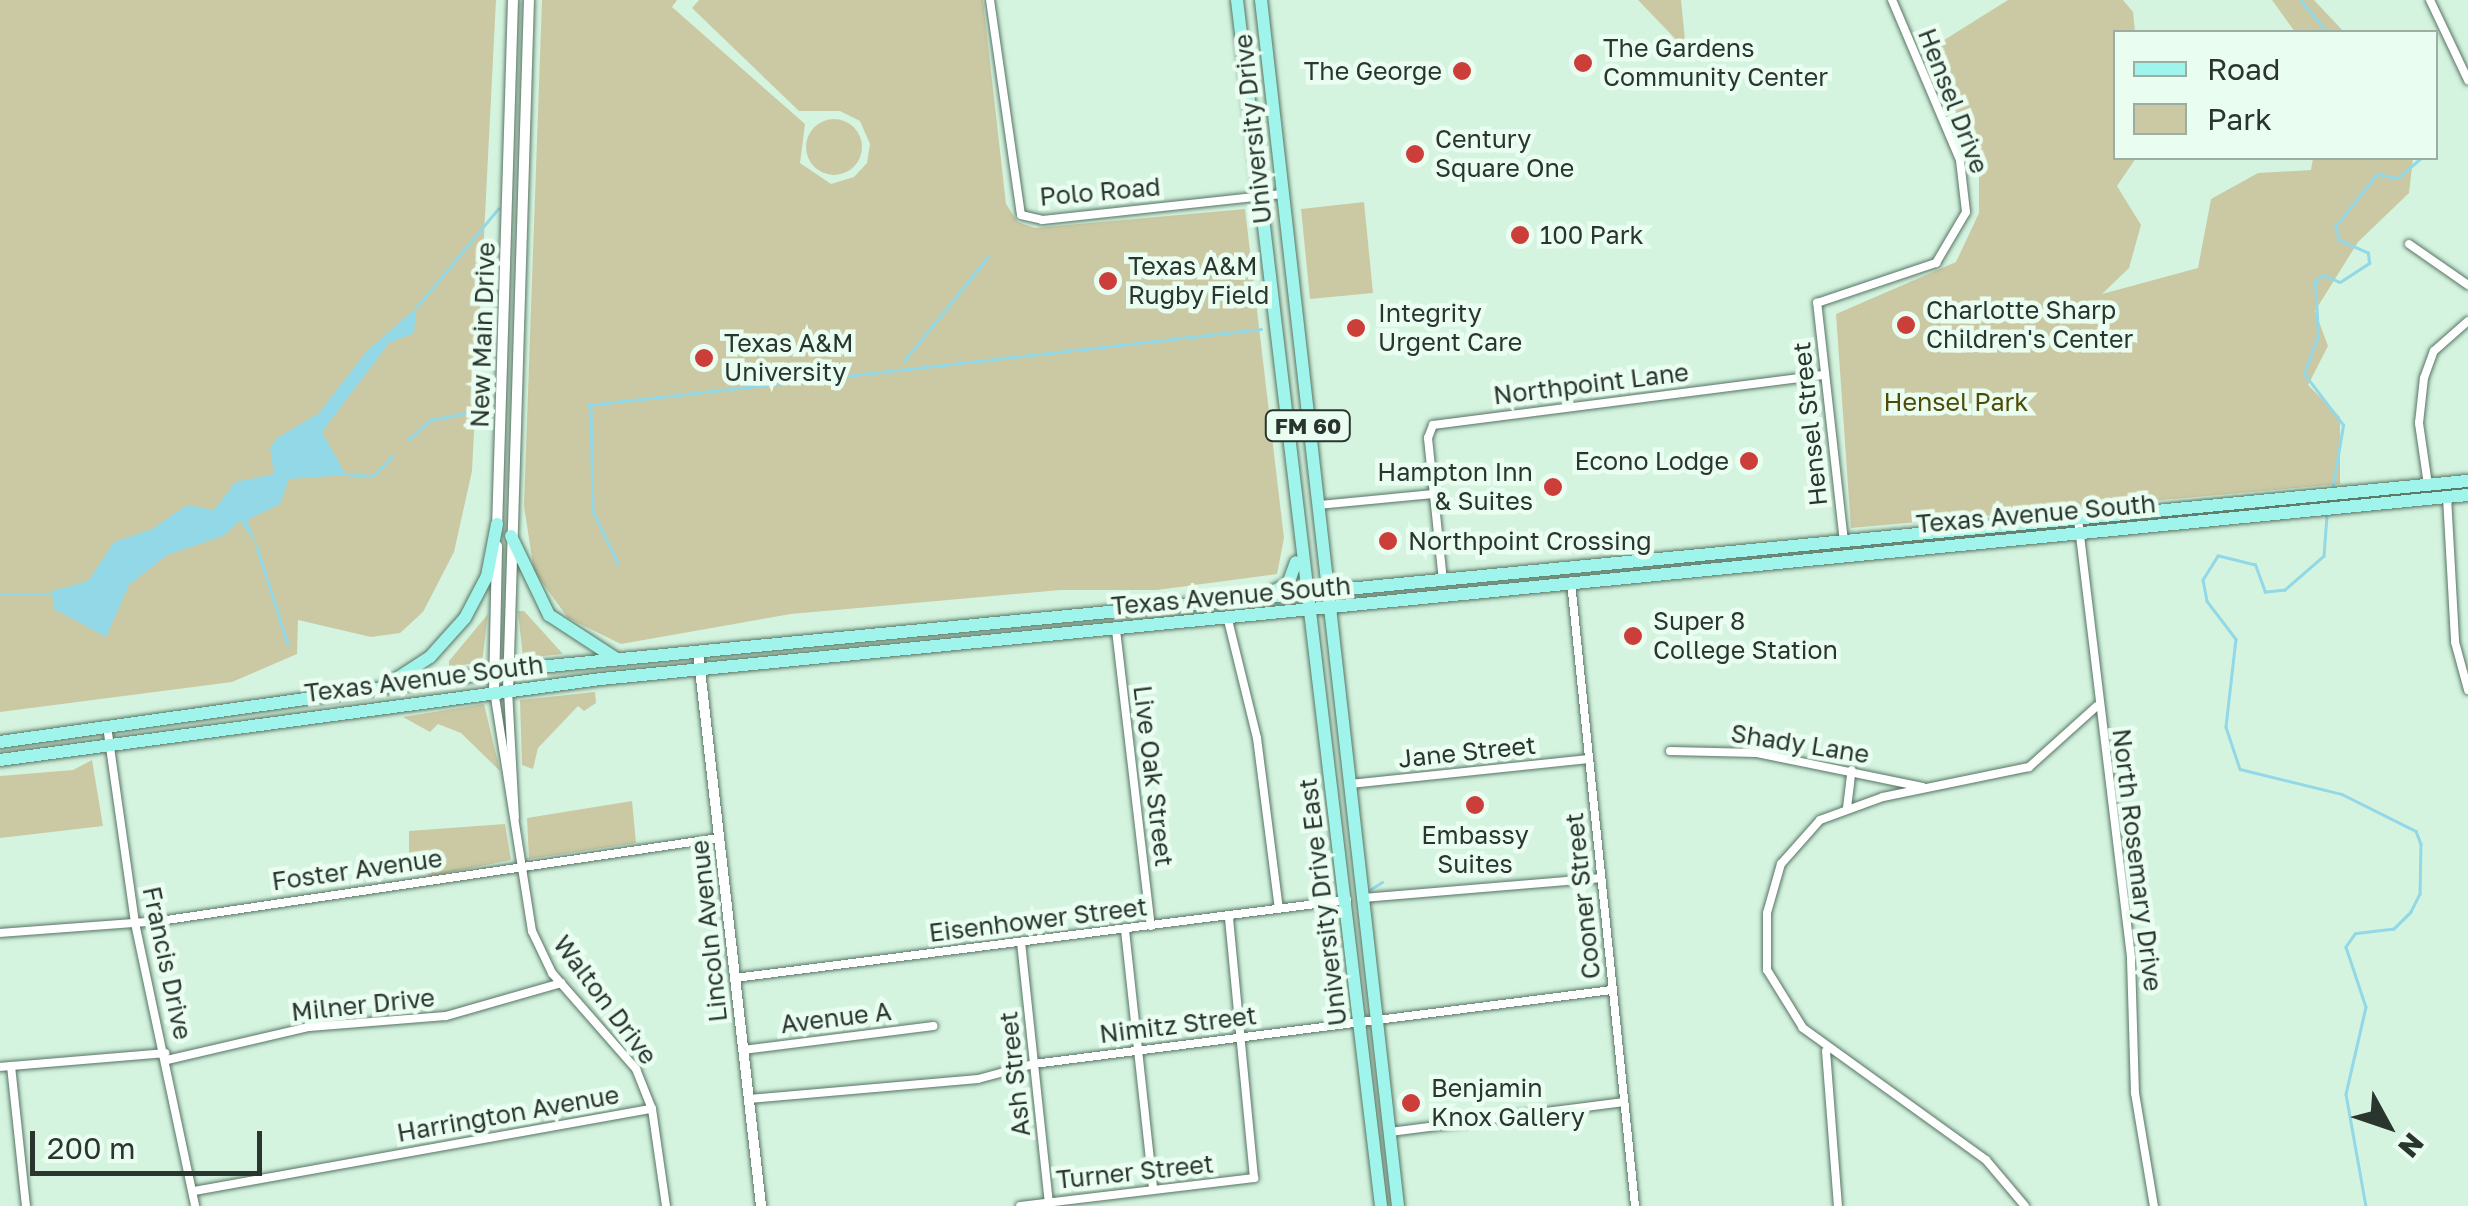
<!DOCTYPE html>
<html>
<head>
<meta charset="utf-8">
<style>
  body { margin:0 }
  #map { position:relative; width:2468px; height:1206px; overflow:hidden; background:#d4f4e0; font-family:"Golos Text",sans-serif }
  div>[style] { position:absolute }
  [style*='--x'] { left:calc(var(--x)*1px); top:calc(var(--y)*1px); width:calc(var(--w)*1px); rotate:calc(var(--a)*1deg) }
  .green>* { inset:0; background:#cbc9a4 }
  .round { border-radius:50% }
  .water>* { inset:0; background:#92d8e6 }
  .stream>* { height:2.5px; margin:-1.25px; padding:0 1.25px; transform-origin:1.25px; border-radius:1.25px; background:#92d8e6 }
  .roads { filter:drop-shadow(0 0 2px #587463) drop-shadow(0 0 2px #587463) }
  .minor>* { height:8px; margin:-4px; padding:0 4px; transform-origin:4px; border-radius:4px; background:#fff }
  .tertiary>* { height:10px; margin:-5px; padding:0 5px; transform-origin:5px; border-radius:5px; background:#fff }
  .primary>* { height:12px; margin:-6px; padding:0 6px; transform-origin:6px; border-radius:6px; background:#9ff5eb }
  .dots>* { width:28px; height:28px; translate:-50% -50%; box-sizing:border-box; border:5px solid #eafdf1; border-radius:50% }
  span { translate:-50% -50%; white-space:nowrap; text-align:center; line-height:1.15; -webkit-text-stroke:9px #eafdf1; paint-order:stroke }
  .shield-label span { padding:2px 8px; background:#eafdf1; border:2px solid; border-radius:8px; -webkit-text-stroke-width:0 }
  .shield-label { font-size:22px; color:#29352e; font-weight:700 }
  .poi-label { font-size:25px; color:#29352e }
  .left { translate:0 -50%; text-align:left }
  .right { translate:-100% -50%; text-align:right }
  .street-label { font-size:25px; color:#29352e }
  .park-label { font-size:25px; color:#4f4b07 }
  .legend { position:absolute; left:2113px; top:30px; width:325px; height:130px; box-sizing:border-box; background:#eafdf1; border:2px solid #9dada3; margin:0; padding:12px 18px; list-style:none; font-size:30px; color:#29352e }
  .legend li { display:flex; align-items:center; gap:20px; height:50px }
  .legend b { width:50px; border:2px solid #9dada3 }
  .north { position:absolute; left:2338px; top:1076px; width:100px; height:100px; -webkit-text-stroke:8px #eafdf1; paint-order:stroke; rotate:130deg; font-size:28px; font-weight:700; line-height:40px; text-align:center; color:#29352e }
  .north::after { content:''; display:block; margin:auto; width:35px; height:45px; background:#29352e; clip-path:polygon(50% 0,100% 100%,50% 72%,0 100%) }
  .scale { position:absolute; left:30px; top:1131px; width:232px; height:45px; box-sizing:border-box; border:5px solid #29352e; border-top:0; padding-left:12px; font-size:30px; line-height:35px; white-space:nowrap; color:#29352e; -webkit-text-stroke:8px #eafdf1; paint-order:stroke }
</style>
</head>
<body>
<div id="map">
  <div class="green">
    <i style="clip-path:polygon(0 0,496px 0,472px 471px,454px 552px,423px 612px,400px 633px,371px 637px,298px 620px,297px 654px,232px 682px,0 712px)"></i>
    <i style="clip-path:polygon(542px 0,677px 0,672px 7px,805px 124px,800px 163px,831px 184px,854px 177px,867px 163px,870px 144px,860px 121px,840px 111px,799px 111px,692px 8px,699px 0,983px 0,1006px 204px,1018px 222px,1035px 228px,1245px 209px,1284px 538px,1277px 574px,1157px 590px,1060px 590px,791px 614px,621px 644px,568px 618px,534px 571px,524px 506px)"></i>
    <i style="clip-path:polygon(1638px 0,1681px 0,1686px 50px)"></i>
    <i style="clip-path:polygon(2008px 0,2123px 0,2133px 12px,2135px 32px,2116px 32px,2116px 158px,2136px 158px,2117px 186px,2141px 225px,2129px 268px,2102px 294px,2198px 268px,2211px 199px,2258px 173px,2311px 170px,2313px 158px,2413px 158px,2409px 193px,2358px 242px,2315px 311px,2328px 346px,2308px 385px,2340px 417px,2340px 484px,1851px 528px,1836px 314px,1956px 262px,1979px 213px,1979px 160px,1925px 52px)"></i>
    <i style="clip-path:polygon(2272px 0,2314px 0,2344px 32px,2295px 32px)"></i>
    <i class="round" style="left:806px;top:119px;width:56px;height:56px"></i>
    <i style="clip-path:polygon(1364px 202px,1373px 293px,1310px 299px,1301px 209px)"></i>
    <i style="clip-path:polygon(518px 611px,524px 611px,563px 654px,523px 658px)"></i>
    <i style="clip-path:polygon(488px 614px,482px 662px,449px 667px,449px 661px)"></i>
    <i style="clip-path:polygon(595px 692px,596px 703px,584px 711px,578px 706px,538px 748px,533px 769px,522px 765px,520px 700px)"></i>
    <i style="clip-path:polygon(484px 704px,500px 771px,461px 733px,438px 724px,430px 732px,403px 717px)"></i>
    <i style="clip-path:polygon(92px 760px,103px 826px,0 838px,0 776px,73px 770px)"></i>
    <i style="clip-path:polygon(632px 801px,636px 843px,529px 859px,527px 818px)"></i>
    <i style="clip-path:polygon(505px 824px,511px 860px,431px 876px,409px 866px,409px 831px)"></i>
  </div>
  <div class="water">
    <i style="clip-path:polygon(416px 308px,414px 333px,389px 343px,322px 432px,346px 475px,289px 479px,280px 504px,247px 520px,257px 546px,240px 521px,223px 536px,167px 555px,129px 585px,106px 637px,54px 609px,52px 591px,88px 581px,114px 542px,152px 529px,187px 505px,214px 510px,235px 482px,274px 474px,270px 448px,277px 438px,319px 413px,366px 352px)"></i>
  </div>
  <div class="stream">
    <i style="--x:2301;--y:0;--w:41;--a:50.9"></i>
    <i style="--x:416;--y:308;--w:129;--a:-50.4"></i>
    <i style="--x:904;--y:361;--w:134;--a:-51.1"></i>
    <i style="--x:588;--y:405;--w:677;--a:-6.44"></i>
    <i style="--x:591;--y:406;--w:105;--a:88.9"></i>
    <i style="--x:593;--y:511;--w:58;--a:64.3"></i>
    <i style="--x:408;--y:440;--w:30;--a:-42"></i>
    <i style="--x:430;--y:420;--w:59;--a:-10.7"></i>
    <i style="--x:344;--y:474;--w:29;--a:4"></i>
    <i style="--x:373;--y:476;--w:28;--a:-46"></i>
    <i style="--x:2333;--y:485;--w:61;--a:-80.5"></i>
    <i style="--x:2343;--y:425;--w:64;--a:-127.4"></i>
    <i style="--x:2304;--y:374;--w:40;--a:-69.8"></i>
    <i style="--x:2318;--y:336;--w:55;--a:-93.1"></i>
    <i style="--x:2315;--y:281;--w:11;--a:-34"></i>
    <i style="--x:2324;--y:275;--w:17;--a:24"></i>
    <i style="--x:2340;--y:282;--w:35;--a:-33"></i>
    <i style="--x:2369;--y:263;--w:10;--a:-96"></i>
    <i style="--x:2368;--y:253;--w:32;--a:-156"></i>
    <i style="--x:2339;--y:240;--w:14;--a:-107"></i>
    <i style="--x:2335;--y:227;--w:68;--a:-51.6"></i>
    <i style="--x:2377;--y:174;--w:21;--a:11"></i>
    <i style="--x:2398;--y:178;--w:30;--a:-41"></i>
    <i style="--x:2327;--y:516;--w:40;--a:94.3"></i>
    <i style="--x:2324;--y:556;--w:52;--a:138.9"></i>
    <i style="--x:2285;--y:590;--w:20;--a:174"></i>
    <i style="--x:2265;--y:592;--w:29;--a:-110"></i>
    <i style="--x:2255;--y:565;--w:38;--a:-166"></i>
    <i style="--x:2218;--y:556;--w:28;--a:122"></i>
    <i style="--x:2203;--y:580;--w:21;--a:79"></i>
    <i style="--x:2207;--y:601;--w:48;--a:52.7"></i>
    <i style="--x:2236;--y:639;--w:89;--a:96.5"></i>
    <i style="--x:2226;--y:727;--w:44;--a:71.6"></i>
    <i style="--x:2240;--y:769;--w:105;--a:13.8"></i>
    <i style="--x:2342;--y:794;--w:83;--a:26.6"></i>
    <i style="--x:2416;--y:831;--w:14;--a:69"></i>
    <i style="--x:2421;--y:844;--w:50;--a:91.1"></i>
    <i style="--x:2420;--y:894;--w:20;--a:117"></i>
    <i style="--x:2411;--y:912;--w:24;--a:135"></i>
    <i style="--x:2394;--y:929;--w:39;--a:173"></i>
    <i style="--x:2355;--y:934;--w:16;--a:125"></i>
    <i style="--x:2346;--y:947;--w:63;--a:71.6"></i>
    <i style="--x:2366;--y:1007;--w:89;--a:102.9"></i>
    <i style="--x:2346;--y:1094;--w:114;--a:79.9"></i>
    <i style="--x:257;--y:547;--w:102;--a:72.3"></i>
    <i style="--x:0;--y:595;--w:53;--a:0"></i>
    <i style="--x:1371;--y:889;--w:13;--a:-32"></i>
  </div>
  <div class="roads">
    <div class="minor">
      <i style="--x:990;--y:0;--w:217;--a:81.8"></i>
      <i style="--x:1021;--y:215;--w:22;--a:13"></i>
      <i style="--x:1042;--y:220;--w:242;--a:-6.2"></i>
      <i style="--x:2430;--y:0;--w:89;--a:64.6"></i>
      <i style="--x:2409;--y:244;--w:72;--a:34.8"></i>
      <i style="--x:2428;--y:485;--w:63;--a:-98.3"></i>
      <i style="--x:2419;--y:423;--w:45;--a:-83.7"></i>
      <i style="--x:2424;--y:378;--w:29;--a:-70"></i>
      <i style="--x:2434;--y:351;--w:45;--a:-41.4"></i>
      <i style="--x:2447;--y:497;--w:145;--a:86.8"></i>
      <i style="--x:2455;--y:642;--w:50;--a:74.8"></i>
      <i style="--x:1319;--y:505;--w:116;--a:-5.5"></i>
      <i style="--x:2078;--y:519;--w:443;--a:83.1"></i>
      <i style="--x:2131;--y:959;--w:134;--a:88.3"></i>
      <i style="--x:2135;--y:1093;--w:115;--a:80.5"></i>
      <i style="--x:1844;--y:542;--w:241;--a:-96.4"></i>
      <i style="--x:1817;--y:303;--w:126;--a:-18.6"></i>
      <i style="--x:1936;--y:263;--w:59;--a:-59.5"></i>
      <i style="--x:1966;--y:212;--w:52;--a:-96.6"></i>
      <i style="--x:1960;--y:160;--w:174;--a:-113"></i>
      <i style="--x:1443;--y:581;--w:144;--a:-96"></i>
      <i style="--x:1428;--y:438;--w:14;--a:-69"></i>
      <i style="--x:1433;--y:425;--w:395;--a:-7.3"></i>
      <i style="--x:1571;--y:582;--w:627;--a:84.14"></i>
      <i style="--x:1228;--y:620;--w:122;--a:76.2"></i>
      <i style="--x:1257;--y:738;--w:172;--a:82.7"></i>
      <i style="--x:1116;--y:630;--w:298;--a:83.3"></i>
      <i style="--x:508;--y:690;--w:128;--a:86.9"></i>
      <i style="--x:494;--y:691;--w:243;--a:81"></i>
      <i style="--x:532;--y:931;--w:47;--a:64.5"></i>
      <i style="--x:552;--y:973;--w:128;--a:48.8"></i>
      <i style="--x:636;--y:1069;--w:43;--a:68.2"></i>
      <i style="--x:652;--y:1109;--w:98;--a:81.8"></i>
      <i style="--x:107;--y:726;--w:199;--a:81.9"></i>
      <i style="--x:135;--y:923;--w:289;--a:78"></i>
      <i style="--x:1670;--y:751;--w:87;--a:1.3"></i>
      <i style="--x:1757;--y:753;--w:169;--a:11.6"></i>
      <i style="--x:1350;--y:784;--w:240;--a:-6"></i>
      <i style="--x:1847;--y:808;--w:38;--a:-83"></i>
      <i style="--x:1364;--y:898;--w:238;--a:-4.8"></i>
      <i style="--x:1125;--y:930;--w:260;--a:83.8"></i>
      <i style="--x:0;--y:933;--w:160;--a:-4.3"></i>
      <i style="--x:160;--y:921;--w:565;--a:-8.45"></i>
      <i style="--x:1021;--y:942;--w:262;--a:83.9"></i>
      <i style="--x:735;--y:978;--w:617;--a:-7.26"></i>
      <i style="--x:743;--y:1050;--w:192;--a:-7.2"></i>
      <i style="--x:1826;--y:1051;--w:155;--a:85.6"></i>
      <i style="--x:167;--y:1060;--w:146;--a:-13.1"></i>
      <i style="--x:309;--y:1027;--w:137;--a:-4.6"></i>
      <i style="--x:446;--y:1016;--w:120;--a:-16"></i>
      <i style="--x:11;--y:1066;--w:141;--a:83.9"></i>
      <i style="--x:0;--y:1067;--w:166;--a:-4.8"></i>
      <i style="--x:749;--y:1099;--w:230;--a:-5"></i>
      <i style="--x:978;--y:1079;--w:58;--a:-15"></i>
      <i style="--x:1034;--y:1064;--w:583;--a:-7.3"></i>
      <i style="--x:1390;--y:1132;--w:236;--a:-7.3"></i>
      <i style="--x:194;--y:1191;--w:465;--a:-10.2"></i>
      <i style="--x:1020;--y:1206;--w:236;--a:-6.8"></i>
      <i style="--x:1254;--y:1178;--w:262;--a:-95.5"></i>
      <i style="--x:2025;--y:1206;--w:60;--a:-130.3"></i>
      <i style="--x:1986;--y:1160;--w:226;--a:-144.2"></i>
      <i style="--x:1803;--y:1028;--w:68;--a:-121.8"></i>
      <i style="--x:1767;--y:970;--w:57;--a:-90"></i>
      <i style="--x:1767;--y:913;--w:51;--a:-74.1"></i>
      <i style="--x:1781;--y:864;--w:59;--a:-48.4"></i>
      <i style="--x:1820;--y:820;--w:67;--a:-20.1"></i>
      <i style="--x:1883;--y:797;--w:149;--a:-11.6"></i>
      <i style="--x:2029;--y:767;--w:91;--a:-41.9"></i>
    </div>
    <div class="tertiary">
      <i style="--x:497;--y:529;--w:529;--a:-88.27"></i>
      <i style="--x:698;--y:652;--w:558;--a:83.51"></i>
      <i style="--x:508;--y:690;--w:690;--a:-88.26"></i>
      <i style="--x:494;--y:691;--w:145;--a:-88.8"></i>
    </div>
    <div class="primary">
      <i style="--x:1237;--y:0;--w:1215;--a:83.19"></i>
      <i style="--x:1261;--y:0;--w:1214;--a:83.52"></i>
      <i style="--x:511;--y:536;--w:88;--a:64.3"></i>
      <i style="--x:549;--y:615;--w:79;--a:33.1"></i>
      <i style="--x:1270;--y:593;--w:20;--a:-27"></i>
      <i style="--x:1288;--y:584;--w:23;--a:-70"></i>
      <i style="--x:393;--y:681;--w:44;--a:-33"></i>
      <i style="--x:430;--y:657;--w:52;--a:-48.1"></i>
      <i style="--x:465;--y:618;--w:47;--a:-62.4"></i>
      <i style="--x:487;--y:576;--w:53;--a:-79.1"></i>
      <i style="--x:0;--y:742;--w:523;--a:-8.02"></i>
      <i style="--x:518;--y:669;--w:1959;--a:-5.51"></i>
      <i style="--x:0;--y:760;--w:606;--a:-7.68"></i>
      <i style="--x:601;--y:679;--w:1876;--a:-5.63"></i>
    </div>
  </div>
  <div class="dots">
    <i style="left:1583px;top:63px;background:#cc3e3a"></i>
    <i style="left:1462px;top:71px;background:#cc3e3a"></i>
    <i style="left:1415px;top:154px;background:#cc3e3a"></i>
    <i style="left:1520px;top:235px;background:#cc3e3a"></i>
    <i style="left:1108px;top:281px;background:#cc3e3a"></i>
    <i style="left:1906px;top:325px;background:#cc3e3a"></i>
    <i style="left:1356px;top:328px;background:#cc3e3a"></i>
    <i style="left:704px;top:358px;background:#cc3e3a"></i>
    <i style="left:1749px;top:461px;background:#cc3e3a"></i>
    <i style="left:1553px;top:487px;background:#cc3e3a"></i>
    <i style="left:1388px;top:541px;background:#cc3e3a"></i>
    <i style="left:1633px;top:636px;background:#cc3e3a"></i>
    <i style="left:1475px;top:805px;background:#cc3e3a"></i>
    <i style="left:1411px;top:1103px;background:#cc3e3a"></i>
  </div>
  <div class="shield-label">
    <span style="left:1308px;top:426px">FM 60</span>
  </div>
  <div class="poi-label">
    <span class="left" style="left:1603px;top:63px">The Gardens<br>Community Center</span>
    <span class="right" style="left:1442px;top:71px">The George</span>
    <span class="left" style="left:1435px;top:154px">Century<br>Square One</span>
    <span class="left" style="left:1540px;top:235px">100 Park</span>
    <span class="left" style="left:1128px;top:281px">Texas A&amp;M<br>Rugby Field</span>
    <span class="left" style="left:1926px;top:325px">Charlotte Sharp<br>Children's Center</span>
    <span class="left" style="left:1378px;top:328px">Integrity<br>Urgent Care</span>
    <span class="left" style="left:724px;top:358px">Texas A&amp;M<br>University</span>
    <span class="right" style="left:1729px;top:461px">Econo Lodge</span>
    <span class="right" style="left:1533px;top:487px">Hampton Inn<br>&amp; Suites</span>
    <span class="left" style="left:1408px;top:541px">Northpoint Crossing</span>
    <span class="left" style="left:1653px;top:636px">Super 8<br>College Station</span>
    <span style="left:1475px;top:850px">Embassy<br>Suites</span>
    <span class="left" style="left:1431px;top:1103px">Benjamin<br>Knox Gallery</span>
  </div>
  <div class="street-label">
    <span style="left:1953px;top:101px;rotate:69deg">Hensel Drive</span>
    <span style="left:1253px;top:129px;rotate:-96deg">University Drive</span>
    <span style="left:1100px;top:192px;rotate:-5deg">Polo Road</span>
    <span style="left:483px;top:335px;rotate:-88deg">New Main Drive</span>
    <span style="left:1591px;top:384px;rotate:-7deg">Northpoint Lane</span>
    <span style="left:1810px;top:424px;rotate:-96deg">Hensel Street</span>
    <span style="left:2036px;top:514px;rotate:-5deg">Texas Avenue South</span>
    <span style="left:1231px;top:596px;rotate:-5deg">Texas Avenue South</span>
    <span style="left:424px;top:679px;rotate:-7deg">Texas Avenue South</span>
    <span style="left:1800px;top:744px;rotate:9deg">Shady Lane</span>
    <span style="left:1467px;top:752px;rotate:-6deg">Jane Street</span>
    <span style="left:1153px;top:776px;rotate:83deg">Live Oak Street</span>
    <span style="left:2137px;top:860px;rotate:83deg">North Rosemary Drive</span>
    <span style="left:357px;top:870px;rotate:-8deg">Foster Avenue</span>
    <span style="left:1583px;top:896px;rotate:-96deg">Cooner Street</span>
    <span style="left:1323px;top:902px;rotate:-97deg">University Drive East</span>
    <span style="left:1038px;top:920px;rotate:-7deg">Eisenhower Street</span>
    <span style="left:709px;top:931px;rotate:-96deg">Lincoln Avenue</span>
    <span style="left:167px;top:963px;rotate:78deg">Francis Drive</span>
    <span style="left:605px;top:1000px;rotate:53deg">Walton Drive</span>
    <span style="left:363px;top:1005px;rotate:-6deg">Milner Drive</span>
    <span style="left:836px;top:1018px;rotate:-7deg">Avenue A</span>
    <span style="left:1178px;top:1025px;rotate:-7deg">Nimitz Street</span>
    <span style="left:1015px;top:1074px;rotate:-96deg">Ash Street</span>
    <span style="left:508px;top:1114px;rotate:-10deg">Harrington Avenue</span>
    <span style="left:1135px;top:1172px;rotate:-6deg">Turner Street</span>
  </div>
  <div class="park-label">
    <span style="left:1956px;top:402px">Hensel Park</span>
  </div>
  <ul class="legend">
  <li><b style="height:12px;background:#9ff5eb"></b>Road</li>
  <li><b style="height:28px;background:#cbc9a4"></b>Park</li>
  </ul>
  <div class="north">N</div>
  <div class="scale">200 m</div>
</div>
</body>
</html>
